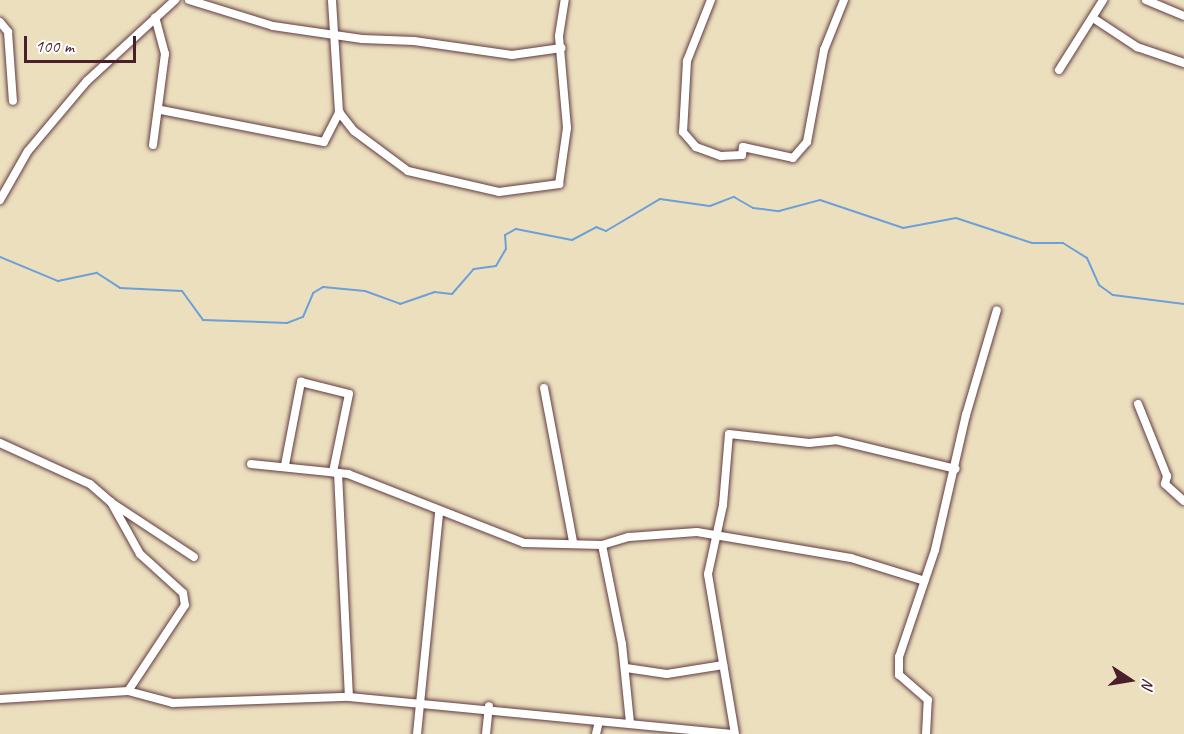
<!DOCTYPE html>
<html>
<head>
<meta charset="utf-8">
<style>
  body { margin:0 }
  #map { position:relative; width:1184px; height:734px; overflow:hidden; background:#ecdfbe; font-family:Caveat,sans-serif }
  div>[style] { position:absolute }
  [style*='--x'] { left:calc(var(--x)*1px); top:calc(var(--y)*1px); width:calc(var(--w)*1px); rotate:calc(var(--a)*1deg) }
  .stream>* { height:2px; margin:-1px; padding:0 1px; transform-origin:1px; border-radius:1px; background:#6ca0d8 }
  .roads { filter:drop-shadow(0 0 2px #623c41) drop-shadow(0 0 2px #623c41) }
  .minor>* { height:8px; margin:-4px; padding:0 4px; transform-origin:4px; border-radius:4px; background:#fff }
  span { translate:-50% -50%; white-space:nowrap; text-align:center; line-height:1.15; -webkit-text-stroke:5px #fff; paint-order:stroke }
  .north { position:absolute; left:1100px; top:650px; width:60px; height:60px; -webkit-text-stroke:4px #fff; paint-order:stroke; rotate:102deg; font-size:16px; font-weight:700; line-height:24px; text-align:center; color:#4a1f2b }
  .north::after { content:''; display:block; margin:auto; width:21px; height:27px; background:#4a1f2b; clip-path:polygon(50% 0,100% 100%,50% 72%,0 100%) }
  .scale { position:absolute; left:24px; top:36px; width:112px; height:27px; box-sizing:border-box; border:3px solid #4a1f2b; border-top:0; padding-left:8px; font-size:18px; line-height:21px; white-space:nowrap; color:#4a1f2b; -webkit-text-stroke:4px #fff; paint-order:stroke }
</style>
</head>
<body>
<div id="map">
  <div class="stream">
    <i style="--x:0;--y:257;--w:63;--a:22.5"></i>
    <i style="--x:58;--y:281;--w:40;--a:-12"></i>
    <i style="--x:97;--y:273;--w:27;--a:33"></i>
    <i style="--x:120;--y:288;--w:62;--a:2.8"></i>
    <i style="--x:182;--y:291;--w:36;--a:54"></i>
    <i style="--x:203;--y:320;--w:84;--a:2"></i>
    <i style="--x:287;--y:323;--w:17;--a:-21"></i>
    <i style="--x:303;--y:317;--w:26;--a:-67"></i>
    <i style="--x:313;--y:293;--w:12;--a:-31"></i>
    <i style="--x:323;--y:287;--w:42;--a:5.4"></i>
    <i style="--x:365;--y:291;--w:37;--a:20"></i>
    <i style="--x:400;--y:304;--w:36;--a:-19"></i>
    <i style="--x:434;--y:292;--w:18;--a:6"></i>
    <i style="--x:452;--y:294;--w:33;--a:-49"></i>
    <i style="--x:474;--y:269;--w:22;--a:-8"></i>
    <i style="--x:496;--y:266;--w:20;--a:-60"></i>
    <i style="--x:506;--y:249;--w:14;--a:-94"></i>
    <i style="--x:505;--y:235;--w:13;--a:-29"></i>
    <i style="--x:516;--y:229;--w:57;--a:11.1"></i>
    <i style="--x:572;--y:240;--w:27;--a:-28"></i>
    <i style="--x:596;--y:227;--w:11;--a:22"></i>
    <i style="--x:606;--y:231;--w:63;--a:-30.7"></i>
    <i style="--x:660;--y:199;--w:50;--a:8"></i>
    <i style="--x:710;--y:206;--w:26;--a:-21"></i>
    <i style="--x:734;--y:197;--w:22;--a:30"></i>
    <i style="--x:753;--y:208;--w:26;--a:7"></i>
    <i style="--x:779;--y:211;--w:42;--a:-15"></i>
    <i style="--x:820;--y:200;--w:88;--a:18.6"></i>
    <i style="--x:903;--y:228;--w:54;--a:-10.7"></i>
    <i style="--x:956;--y:218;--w:80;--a:18.2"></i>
    <i style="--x:1032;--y:243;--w:31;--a:0"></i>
    <i style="--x:1063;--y:243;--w:28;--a:32"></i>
    <i style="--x:1087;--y:258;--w:30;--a:66"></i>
    <i style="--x:1099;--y:285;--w:17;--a:36"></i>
    <i style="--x:1113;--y:295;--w:72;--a:7.2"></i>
  </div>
  <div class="roads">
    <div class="minor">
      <i style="--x:189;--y:0;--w:88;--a:17.2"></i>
      <i style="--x:273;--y:26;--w:90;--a:8.3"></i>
      <i style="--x:362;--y:39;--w:52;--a:2.2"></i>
      <i style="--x:414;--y:41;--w:99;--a:8.1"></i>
      <i style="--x:512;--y:55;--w:50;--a:-8"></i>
      <i style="--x:711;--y:0;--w:66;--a:111.5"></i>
      <i style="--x:687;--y:61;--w:71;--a:93.2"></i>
      <i style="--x:683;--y:132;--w:20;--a:49"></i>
      <i style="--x:696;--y:147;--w:27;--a:20"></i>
      <i style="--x:721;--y:156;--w:21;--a:-3"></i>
      <i style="--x:742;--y:155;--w:8;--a:-83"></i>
      <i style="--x:743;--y:147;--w:51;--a:12.4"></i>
      <i style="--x:793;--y:158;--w:21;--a:-49"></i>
      <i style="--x:807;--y:142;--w:94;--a:-79.5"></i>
      <i style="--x:824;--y:50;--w:54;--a:-68.2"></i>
      <i style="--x:1146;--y:0;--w:41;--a:22.8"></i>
      <i style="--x:1093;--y:18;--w:53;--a:33.4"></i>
      <i style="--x:1137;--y:47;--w:50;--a:18.8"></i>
      <i style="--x:0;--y:22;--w:13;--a:51"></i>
      <i style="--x:8;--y:32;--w:69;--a:85.9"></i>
      <i style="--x:1059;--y:70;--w:83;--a:-57.8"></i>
      <i style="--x:161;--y:110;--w:166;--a:11.1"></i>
      <i style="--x:324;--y:142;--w:34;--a:-63"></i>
      <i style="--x:339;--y:112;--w:112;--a:-93.6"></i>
      <i style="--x:339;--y:112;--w:24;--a:52"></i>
      <i style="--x:354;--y:131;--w:67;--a:36.5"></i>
      <i style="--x:408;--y:171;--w:93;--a:13"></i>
      <i style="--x:499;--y:192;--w:61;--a:-7.6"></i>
      <i style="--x:559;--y:184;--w:57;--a:-81.9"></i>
      <i style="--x:567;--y:128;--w:92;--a:-95"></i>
      <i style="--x:559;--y:36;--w:36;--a:-81"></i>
      <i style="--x:153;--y:145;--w:92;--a:-82.5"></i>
      <i style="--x:165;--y:54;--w:38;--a:-105"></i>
      <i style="--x:0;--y:200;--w:56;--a:-60.3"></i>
      <i style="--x:28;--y:151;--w:92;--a:-49.9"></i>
      <i style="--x:87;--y:81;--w:120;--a:-42.6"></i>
      <i style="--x:544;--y:388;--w:157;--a:79.3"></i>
      <i style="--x:1138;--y:404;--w:78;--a:68.1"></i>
      <i style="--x:1167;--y:476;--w:8;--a:104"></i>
      <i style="--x:1165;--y:484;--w:25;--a:42"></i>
      <i style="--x:0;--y:443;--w:99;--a:24.5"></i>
      <i style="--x:90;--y:484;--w:28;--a:41"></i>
      <i style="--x:111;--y:502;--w:60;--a:60.9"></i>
      <i style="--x:140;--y:554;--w:58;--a:42.2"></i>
      <i style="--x:183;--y:593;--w:12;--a:81"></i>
      <i style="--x:185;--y:605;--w:103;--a:123.5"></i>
      <i style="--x:251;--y:464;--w:98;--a:5.9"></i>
      <i style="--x:348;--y:474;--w:189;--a:21.4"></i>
      <i style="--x:524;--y:543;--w:78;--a:1.5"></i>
      <i style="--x:602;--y:545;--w:28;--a:-17"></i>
      <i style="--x:629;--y:537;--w:68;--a:-4.2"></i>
      <i style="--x:697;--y:532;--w:156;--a:9.6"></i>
      <i style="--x:851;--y:558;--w:77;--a:17.3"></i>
      <i style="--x:285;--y:465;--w:85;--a:-79.1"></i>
      <i style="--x:301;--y:382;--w:49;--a:14"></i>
      <i style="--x:349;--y:394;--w:80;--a:101.6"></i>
      <i style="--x:338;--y:473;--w:224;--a:87.2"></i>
      <i style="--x:112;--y:503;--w:98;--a:33.4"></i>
      <i style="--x:602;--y:545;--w:101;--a:78.6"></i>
      <i style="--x:622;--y:644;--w:79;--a:84.2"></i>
      <i style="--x:626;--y:668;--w:41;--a:8.3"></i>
      <i style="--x:667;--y:674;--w:57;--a:-9.1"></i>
      <i style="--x:0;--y:699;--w:128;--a:-3.6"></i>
      <i style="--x:128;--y:691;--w:47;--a:14.9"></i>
      <i style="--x:173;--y:703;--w:176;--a:-2"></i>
      <i style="--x:349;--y:697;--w:385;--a:5.5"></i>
      <i style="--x:417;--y:734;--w:221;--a:-84.3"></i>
      <i style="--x:486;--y:734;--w:28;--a:-84"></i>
      <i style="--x:596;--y:734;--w:13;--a:-77"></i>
      <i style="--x:735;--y:734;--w:162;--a:-99.6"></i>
      <i style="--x:708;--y:574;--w:71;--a:-77.7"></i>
      <i style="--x:723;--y:505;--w:71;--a:-85.2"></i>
      <i style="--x:729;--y:434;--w:81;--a:6.4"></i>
      <i style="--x:809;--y:443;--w:27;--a:-6"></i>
      <i style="--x:836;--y:440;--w:123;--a:13.6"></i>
      <i style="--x:926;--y:734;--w:34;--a:-87"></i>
      <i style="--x:928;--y:700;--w:38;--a:-139"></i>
      <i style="--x:899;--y:675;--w:18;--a:-90"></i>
      <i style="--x:899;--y:657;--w:113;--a:-71.4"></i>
      <i style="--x:935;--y:550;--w:139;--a:-77.1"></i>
      <i style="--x:966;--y:415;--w:109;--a:-73.6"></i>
    </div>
  </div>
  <div class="north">N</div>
  <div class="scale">100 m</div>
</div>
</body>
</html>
